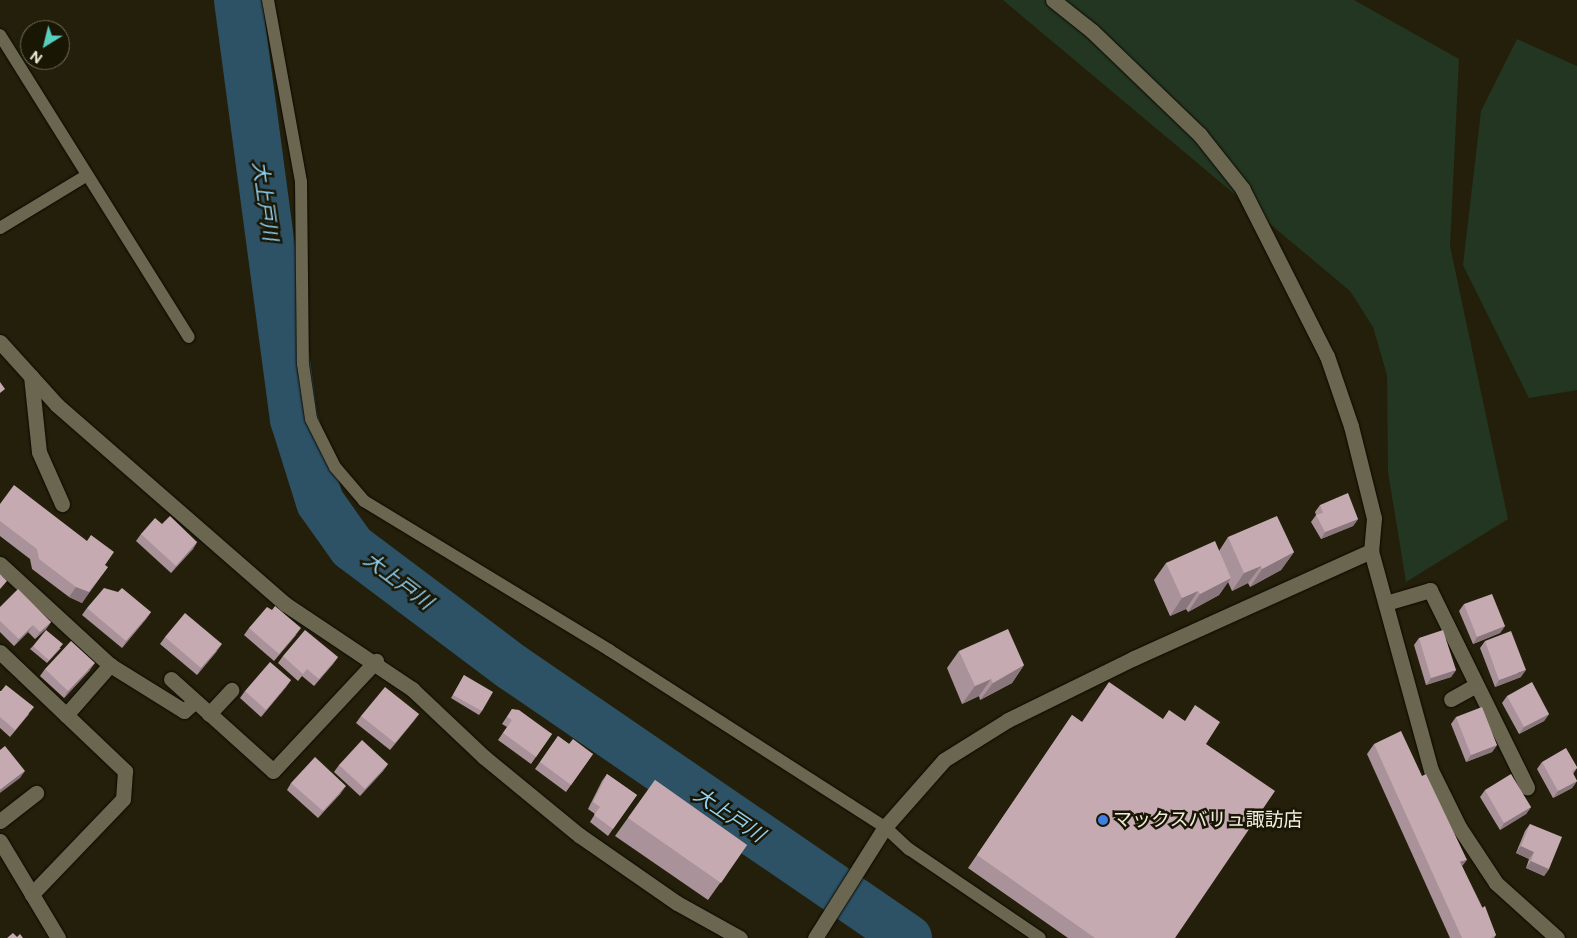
<!DOCTYPE html>
<html>
<head>
<meta charset="utf-8">
<style>
  body { margin:0 }
  #map { position:relative; width:1577px; height:938px; overflow:hidden; background:#231f0a; font-family:Figtree,"Noto Sans JP",sans-serif }
  div>[style] { position:absolute }
  [style*='--x'] { left:calc(var(--x)*1px); top:calc(var(--y)*1px); width:calc(var(--w)*1px); rotate:calc(var(--a)*1deg) }
  .green>* { inset:0; background:#233621 }
  .river>* { height:48px; margin:-24px; padding:0 24px; transform-origin:24px; border-radius:24px; background:#2d5266 }
  .roads { filter:drop-shadow(0 0 1px #0c0800) drop-shadow(0 0 1px #0c0800) }
  .lane>* { height:12px; margin:-6px; padding:0 6px; transform-origin:6px; border-radius:6px; background:#6a664f }
  .street>* { height:15px; margin:-7.5px; padding:0 7.5px; transform-origin:7.5px; border-radius:7.5px; background:#6a664f }
  .wall>* { inset:0; background:#a99299 }
  .shaded-wall>* { inset:0; background:#8a777d }
  .building>* { inset:0; background:#c5aab2 }
  .dots>* { width:14px; height:14px; translate:-50% -50%; box-sizing:border-box; border:2px solid #191603; border-radius:50% }
  span { translate:-50% -50%; white-space:nowrap; text-align:center; line-height:1.15; -webkit-text-stroke:5px #191603; paint-order:stroke }
  .poi-label { font-size:19px; color:#efece0 }
  .left { translate:0 -50%; text-align:left }
  .water-label { font-size:20px; color:#90d1f6; font-style:italic }
  .north { position:absolute; left:20px; top:20px; width:50px; height:50px; box-sizing:border-box; background:#191603; border:1px solid #6f6c5b; border-radius:50%; rotate:216deg; font-size:14px; font-weight:700; line-height:20px; text-align:center; color:#efece0 }
  .north::after { content:''; display:block; margin:auto; width:18px; height:22px; background:#58cebf; clip-path:polygon(50% 0,100% 100%,50% 72%,0 100%) }
</style>
</head>
<body>
<div id="map">
  <div class="green">
    <i style="clip-path:polygon(1003px 0,1354px 0,1459px 59px,1450px 246px,1508px 519px,1406px 582px,1388px 472px,1387px 375px,1373px 327px,1350px 291px)"></i>
    <i style="clip-path:polygon(1517px 39px,1577px 66px,1577px 390px,1529px 398px,1463px 265px,1481px 111px)"></i>
  </div>
  <div class="river">
    <i style="--x:238;--y:0;--w:423;--a:82.4"></i>
    <i style="--x:294;--y:419;--w:87;--a:72.6"></i>
    <i style="--x:320;--y:502;--w:55;--a:54.6"></i>
    <i style="--x:352;--y:547;--w:200;--a:36.9"></i>
    <i style="--x:512;--y:667;--w:480;--a:34.4"></i>
  </div>
  <div class="roads">
    <div class="lane">
      <i style="--x:268;--y:0;--w:185;--a:79.7"></i>
      <i style="--x:301;--y:182;--w:182;--a:89.4"></i>
      <i style="--x:303;--y:364;--w:56;--a:81.7"></i>
      <i style="--x:311;--y:419;--w:54;--a:63.4"></i>
      <i style="--x:335;--y:467;--w:45;--a:49.5"></i>
      <i style="--x:364;--y:501;--w:287;--a:31.3"></i>
      <i style="--x:609;--y:650;--w:328;--a:32.7"></i>
      <i style="--x:885;--y:827;--w:33;--a:43"></i>
      <i style="--x:909;--y:849;--w:158;--a:34.2"></i>
      <i style="--x:0;--y:35;--w:356;--a:58"></i>
      <i style="--x:0;--y:228;--w:102;--a:-31.3"></i>
    </div>
    <div class="street">
      <i style="--x:1053;--y:0;--w:50;--a:38.5"></i>
      <i style="--x:1092;--y:31;--w:150;--a:43.9"></i>
      <i style="--x:1200;--y:135;--w:68;--a:51.6"></i>
      <i style="--x:1242;--y:188;--w:188;--a:63.2"></i>
      <i style="--x:1327;--y:356;--w:74;--a:71.1"></i>
      <i style="--x:1351;--y:426;--w:95;--a:76"></i>
      <i style="--x:1374;--y:518;--w:33;--a:95"></i>
      <i style="--x:1371;--y:551;--w:227;--a:74.7"></i>
      <i style="--x:1431;--y:770;--w:64;--a:63.8"></i>
      <i style="--x:1459;--y:827;--w:67;--a:56.5"></i>
      <i style="--x:1496;--y:883;--w:82;--a:42"></i>
      <i style="--x:0;--y:342;--w:85;--a:47.9"></i>
      <i style="--x:57;--y:405;--w:303;--a:41.1"></i>
      <i style="--x:285;--y:604;--w:153;--a:33.8"></i>
      <i style="--x:412;--y:689;--w:99;--a:43.4"></i>
      <i style="--x:484;--y:757;--w:123;--a:39.4"></i>
      <i style="--x:579;--y:835;--w:119;--a:34.8"></i>
      <i style="--x:677;--y:903;--w:72;--a:29.1"></i>
      <i style="--x:31;--y:376;--w:76;--a:84"></i>
      <i style="--x:39;--y:452;--w:57;--a:66.1"></i>
      <i style="--x:0;--y:564;--w:149;--a:42.6"></i>
      <i style="--x:1386;--y:603;--w:46;--a:-16.5"></i>
      <i style="--x:1430;--y:590;--w:220;--a:63.8"></i>
      <i style="--x:0;--y:652;--w:173;--a:43.6"></i>
      <i style="--x:125;--y:771;--w:28;--a:94"></i>
      <i style="--x:123;--y:799;--w:132;--a:133.8"></i>
      <i style="--x:171;--y:679;--w:137;--a:42"></i>
      <i style="--x:273;--y:771;--w:151;--a:-46.9"></i>
      <i style="--x:1451;--y:699;--w:26;--a:-29"></i>
      <i style="--x:209;--y:714;--w:33;--a:-47"></i>
      <i style="--x:66;--y:715;--w:67;--a:-48.7"></i>
      <i style="--x:110;--y:665;--w:87;--a:31.9"></i>
      <i style="--x:184;--y:711;--w:15;--a:-42"></i>
      <i style="--x:0;--y:821;--w:46;--a:-37.9"></i>
      <i style="--x:0;--y:841;--w:113;--a:59.1"></i>
      <i style="--x:815;--y:938;--w:131;--a:-57.8"></i>
      <i style="--x:885;--y:827;--w:89;--a:-48.6"></i>
      <i style="--x:944;--y:760;--w:75;--a:-32"></i>
      <i style="--x:1008;--y:720;--w:140;--a:-26.2"></i>
      <i style="--x:1134;--y:658;--w:260;--a:-24.3"></i>
    </div>
  </div>
  <div class="wall">
    <i style="clip-path:polygon(0 504px,105px 565px,82px 603px,69px 597px,32px 569px,30px 559px,0 536px)"></i>
    <i style="clip-path:polygon(1320px 505px,1358px 519px,1353px 526px,1321px 539px,1311px 522px,1316px 515px,1315px 512px)"></i>
    <i style="clip-path:polygon(162px 524px,197px 542px,193px 549px,171px 573px,136px 541px,141px 534px)"></i>
    <i style="clip-path:polygon(1228px 537px,1294px 552px,1281px 570px,1250px 587px,1248px 583px,1232px 591px,1228px 582px,1219px 595px,1188px 612px,1186px 609px,1170px 616px,1154px 580px,1166px 563px,1219px 551px)"></i>
    <i style="clip-path:polygon(1464px 604px,1505px 626px,1500px 633px,1473px 644px,1459px 611px)"></i>
    <i style="clip-path:polygon(0 607px,51px 622px,46px 629px,35px 639px,28px 632px,14px 646px,0 632px)"></i>
    <i style="clip-path:polygon(87px 608px,151px 612px,146px 619px,122px 648px,82px 615px)"></i>
    <i style="clip-path:polygon(272px 610px,296px 635px,274px 661px,244px 635px,249px 628px)"></i>
    <i style="clip-path:polygon(165px 637px,217px 651px,197px 675px,160px 644px)"></i>
    <i style="clip-path:polygon(1419px 638px,1456px 670px,1451px 677px,1426px 685px,1414px 645px)"></i>
    <i style="clip-path:polygon(1485px 641px,1521px 677px,1495px 687px,1480px 648px)"></i>
    <i style="clip-path:polygon(33px 646px,61px 648px,47px 663px,30px 649px)"></i>
    <i style="clip-path:polygon(959px 651px,1024px 665px,1012px 683px,980px 700px,979px 696px,962px 704px,947px 668px)"></i>
    <i style="clip-path:polygon(283px 656px,338px 657px,333px 664px,314px 686px,302px 676px,298px 681px,278px 663px)"></i>
    <i style="clip-path:polygon(45px 669px,90px 670px,64px 698px,40px 676px)"></i>
    <i style="clip-path:polygon(464px 675px,482px 711px,479px 715px,451px 698px)"></i>
    <i style="clip-path:polygon(291px 680px,286px 687px,261px 717px,240px 698px,245px 691px)"></i>
    <i style="clip-path:polygon(0 691px,29px 714px,10px 737px,0 728px)"></i>
    <i style="clip-path:polygon(1507px 696px,1549px 714px,1544px 721px,1519px 734px,1502px 703px)"></i>
    <i style="clip-path:polygon(512px 709px,552px 734px,531px 764px,498px 740px,507px 727px,502px 724px)"></i>
    <i style="clip-path:polygon(419px 714px,390px 750px,356px 723px,361px 716px)"></i>
    <i style="clip-path:polygon(1072px 715px,1082px 722px,1163px 719px,1206px 744px,1175px 938px,1068px 938px,968px 868px)"></i>
    <i style="clip-path:polygon(1456px 717px,1497px 745px,1492px 752px,1466px 762px,1451px 724px)"></i>
    <i style="clip-path:polygon(558px 736px,569px 744px,593px 754px,566px 792px,535px 769px)"></i>
    <i style="clip-path:polygon(1374px 744px,1462px 866px,1496px 935px,1494px 938px,1450px 938px,1367px 754px)"></i>
    <i style="clip-path:polygon(1542px 762px,1577px 768px,1573px 774px,1577px 781px,1572px 788px,1553px 798px,1537px 769px)"></i>
    <i style="clip-path:polygon(388px 764px,383px 771px,360px 796px,334px 772px,339px 765px)"></i>
    <i style="clip-path:polygon(607px 774px,637px 795px,608px 836px,590px 822px,595px 814px,588px 809px,602px 781px)"></i>
    <i style="clip-path:polygon(655px 780px,747px 845px,708px 900px,615px 836px)"></i>
    <i style="clip-path:polygon(291px 783px,341px 793px,318px 818px,287px 790px)"></i>
    <i style="clip-path:polygon(1485px 790px,1531px 807px,1526px 814px,1500px 830px,1480px 797px)"></i>
    <i style="clip-path:polygon(1530px 824px,1549px 869px,1544px 876px,1526px 868px,1529px 859px,1516px 853px,1525px 831px)"></i>
  </div>
  <div class="shaded-wall">
    <i style="clip-path:polygon(1358px 519px,1353px 526px,1321px 539px,1325px 532px)"></i>
    <i style="clip-path:polygon(197px 542px,193px 549px,171px 573px,176px 566px)"></i>
    <i style="clip-path:polygon(1294px 552px,1281px 570px,1250px 587px,1262px 569px)"></i>
    <i style="clip-path:polygon(1261px 566px,1248px 583px,1232px 591px,1244px 573px)"></i>
    <i style="clip-path:polygon(108px 567px,82px 603px,69px 597px,76px 587px)"></i>
    <i style="clip-path:polygon(1231px 578px,1219px 595px,1188px 612px,1200px 594px)"></i>
    <i style="clip-path:polygon(1198px 591px,1186px 609px,1170px 616px,1182px 598px)"></i>
    <i style="clip-path:polygon(151px 612px,146px 619px,122px 648px,126px 641px)"></i>
    <i style="clip-path:polygon(51px 622px,46px 629px,35px 639px,40px 632px)"></i>
    <i style="clip-path:polygon(33px 625px,28px 632px,14px 646px,19px 639px)"></i>
    <i style="clip-path:polygon(1505px 626px,1500px 633px,1473px 644px,1477px 637px)"></i>
    <i style="clip-path:polygon(301px 628px,296px 635px,274px 661px,279px 654px)"></i>
    <i style="clip-path:polygon(222px 644px,217px 651px,197px 675px,201px 668px)"></i>
    <i style="clip-path:polygon(338px 657px,333px 664px,314px 686px,319px 679px)"></i>
    <i style="clip-path:polygon(95px 663px,90px 670px,64px 698px,68px 691px)"></i>
    <i style="clip-path:polygon(1024px 665px,1012px 683px,980px 700px,993px 683px)"></i>
    <i style="clip-path:polygon(1456px 670px,1451px 677px,1426px 685px,1431px 678px)"></i>
    <i style="clip-path:polygon(1526px 670px,1521px 677px,1495px 687px,1499px 680px)"></i>
    <i style="clip-path:polygon(991px 679px,979px 696px,962px 704px,975px 686px)"></i>
    <i style="clip-path:polygon(291px 680px,286px 687px,261px 717px,266px 710px)"></i>
    <i style="clip-path:polygon(419px 714px,414px 721px,390px 750px,395px 743px)"></i>
    <i style="clip-path:polygon(1549px 714px,1544px 721px,1519px 734px,1524px 727px)"></i>
    <i style="clip-path:polygon(1497px 745px,1492px 752px,1466px 762px,1471px 755px)"></i>
    <i style="clip-path:polygon(388px 764px,383px 771px,360px 796px,365px 789px)"></i>
    <i style="clip-path:polygon(25px 771px,20px 778px,0 793px,0 790px)"></i>
    <i style="clip-path:polygon(1577px 781px,1572px 788px,1553px 798px,1558px 791px)"></i>
    <i style="clip-path:polygon(346px 786px,341px 793px,318px 818px,323px 811px)"></i>
    <i style="clip-path:polygon(1531px 807px,1526px 814px,1500px 830px,1504px 823px)"></i>
    <i style="clip-path:polygon(1521px 846px,1534px 852px,1529px 859px,1516px 853px)"></i>
    <i style="clip-path:polygon(1467px 860px,1459px 870px,1460px 862px)"></i>
    <i style="clip-path:polygon(1531px 861px,1549px 869px,1544px 876px,1526px 868px)"></i>
  </div>
  <div class="building">
    <i style="clip-path:polygon(0 382px,5px 389px,0 393px)"></i>
    <i style="clip-path:polygon(14px 485px,87px 541px,91px 535px,114px 552px,105px 565px,108px 567px,89px 592px,76px 587px,39px 559px,37px 549px,0 521px,0 504px)"></i>
    <i style="clip-path:polygon(1348px 493px,1358px 519px,1325px 532px,1316px 515px,1323px 513px,1320px 505px)"></i>
    <i style="clip-path:polygon(170px 516px,197px 542px,176px 566px,141px 534px,155px 518px,162px 524px)"></i>
    <i style="clip-path:polygon(1277px 516px,1294px 552px,1262px 569px,1261px 566px,1244px 573px,1228px 537px)"></i>
    <i style="clip-path:polygon(1215px 541px,1231px 578px,1200px 594px,1198px 591px,1182px 598px,1166px 563px)"></i>
    <i style="clip-path:polygon(0 574px,7px 581px,0 589px)"></i>
    <i style="clip-path:polygon(104px 588px,118px 592px,122px 588px,151px 612px,126px 641px,87px 608px)"></i>
    <i style="clip-path:polygon(18px 589px,51px 622px,40px 632px,33px 625px,19px 639px,0 621px,0 607px)"></i>
    <i style="clip-path:polygon(1492px 594px,1505px 626px,1477px 637px,1464px 604px)"></i>
    <i style="clip-path:polygon(275px 606px,301px 628px,279px 654px,249px 628px,267px 607px,272px 610px)"></i>
    <i style="clip-path:polygon(185px 613px,222px 644px,201px 668px,165px 637px)"></i>
    <i style="clip-path:polygon(1008px 629px,1024px 665px,993px 683px,991px 679px,975px 686px,959px 651px)"></i>
    <i style="clip-path:polygon(46px 630px,63px 644px,49px 660px,33px 646px)"></i>
    <i style="clip-path:polygon(305px 630px,338px 657px,319px 679px,307px 669px,303px 674px,283px 656px)"></i>
    <i style="clip-path:polygon(1443px 630px,1456px 670px,1431px 678px,1419px 638px)"></i>
    <i style="clip-path:polygon(1511px 631px,1526px 670px,1499px 680px,1485px 641px)"></i>
    <i style="clip-path:polygon(71px 641px,95px 663px,68px 691px,45px 669px)"></i>
    <i style="clip-path:polygon(270px 662px,291px 680px,266px 710px,245px 691px)"></i>
    <i style="clip-path:polygon(464px 675px,493px 692px,482px 711px,453px 695px)"></i>
    <i style="clip-path:polygon(1109px 682px,1163px 719px,1169px 710px,1185px 721px,1195px 705px,1220px 722px,1206px 744px,1275px 791px,1175px 938px,1095px 938px,977px 855px,1072px 715px,1082px 722px)"></i>
    <i style="clip-path:polygon(1532px 682px,1549px 714px,1524px 727px,1507px 696px)"></i>
    <i style="clip-path:polygon(6px 685px,34px 707px,15px 730px,0 717px,0 691px,1px 691px)"></i>
    <i style="clip-path:polygon(385px 687px,419px 714px,395px 743px,361px 716px)"></i>
    <i style="clip-path:polygon(1482px 707px,1497px 745px,1471px 755px,1456px 717px)"></i>
    <i style="clip-path:polygon(512px 709px,519px 710px,552px 734px,536px 757px,503px 733px,512px 720px,507px 717px)"></i>
    <i style="clip-path:polygon(1401px 731px,1422px 776px,1426px 774px,1467px 860px,1460px 862px,1482px 908px,1485px 906px,1496px 935px,1490px 938px,1462px 938px,1374px 744px)"></i>
    <i style="clip-path:polygon(558px 736px,569px 744px,573px 739px,593px 754px,571px 785px,540px 762px)"></i>
    <i style="clip-path:polygon(362px 740px,388px 764px,365px 789px,339px 765px)"></i>
    <i style="clip-path:polygon(5px 746px,25px 771px,0 790px,0 750px)"></i>
    <i style="clip-path:polygon(1566px 748px,1577px 767px,1577px 768px,1572px 771px,1577px 781px,1558px 791px,1542px 762px)"></i>
    <i style="clip-path:polygon(315px 757px,346px 786px,323px 811px,291px 783px)"></i>
    <i style="clip-path:polygon(607px 774px,637px 795px,613px 829px,594px 815px,600px 807px,593px 802px)"></i>
    <i style="clip-path:polygon(1511px 774px,1531px 807px,1504px 823px,1485px 790px)"></i>
    <i style="clip-path:polygon(655px 780px,747px 845px,721px 883px,628px 818px)"></i>
    <i style="clip-path:polygon(1530px 824px,1562px 837px,1549px 869px,1531px 861px,1534px 852px,1521px 846px)"></i>
    <i style="clip-path:polygon(13px 933px,17px 937px,20px 934px,23px 938px,7px 938px)"></i>
  </div>
  <div class="dots">
    <i style="left:1103px;top:820px;background:#3f7fe0"></i>
  </div>
  <div class="poi-label">
    <span class="left" style="left:1113px;top:820px">マックスバリュ諏訪店</span>
  </div>
  <div class="water-label">
    <span style="left:265px;top:201px;rotate:82deg">大上戸川</span>
    <span style="left:398px;top:581px;rotate:37deg">大上戸川</span>
    <span style="left:729px;top:815px;rotate:34deg">大上戸川</span>
  </div>
  <div class="north">N</div>
</div>
</body>
</html>
